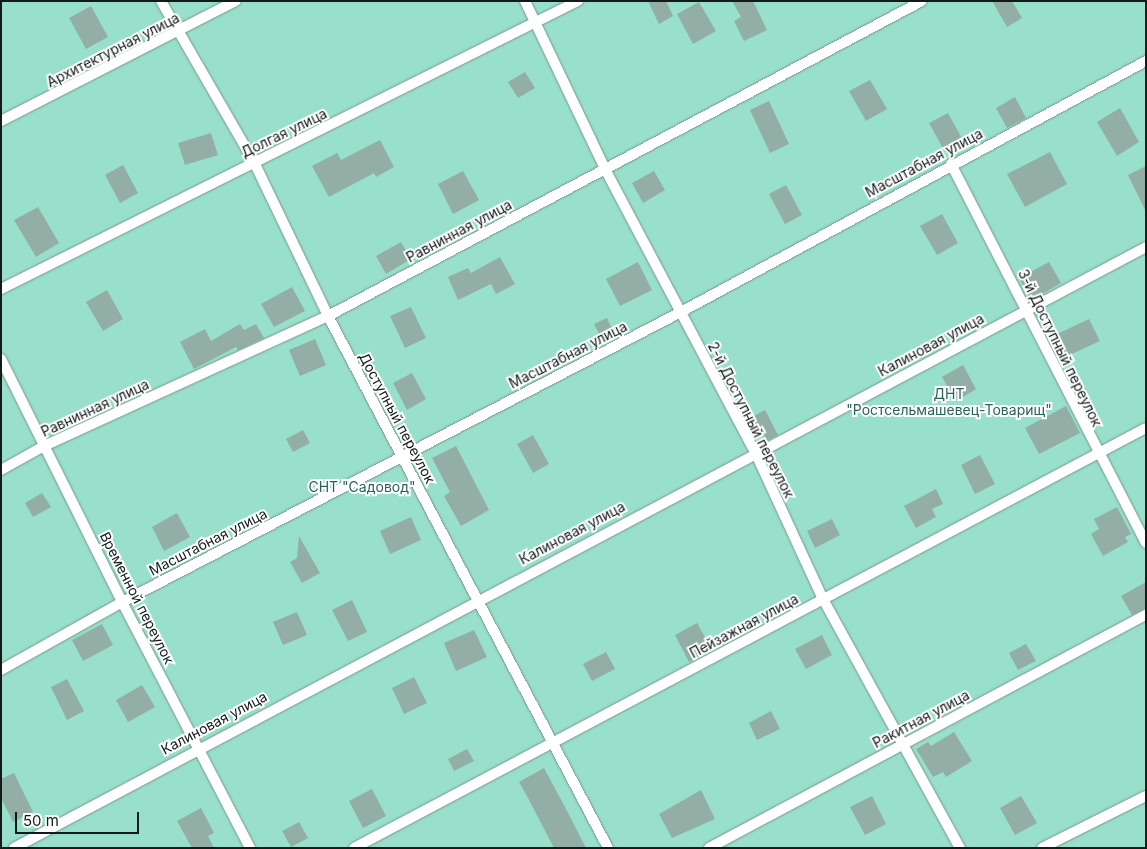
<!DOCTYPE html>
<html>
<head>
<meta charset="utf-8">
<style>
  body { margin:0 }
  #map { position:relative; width:1147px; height:849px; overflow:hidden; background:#d0ede4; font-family:Inter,sans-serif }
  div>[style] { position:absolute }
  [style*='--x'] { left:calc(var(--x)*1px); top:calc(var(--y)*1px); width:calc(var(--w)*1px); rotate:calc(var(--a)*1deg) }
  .green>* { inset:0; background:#98e0cc }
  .building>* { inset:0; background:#92aea5 }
  .roads { filter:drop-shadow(0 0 1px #7c978f) drop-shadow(0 0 1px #7c978f) }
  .lane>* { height:10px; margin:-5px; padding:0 5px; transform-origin:5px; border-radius:5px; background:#fff }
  span { translate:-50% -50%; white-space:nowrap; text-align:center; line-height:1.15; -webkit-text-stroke:4px #fff; paint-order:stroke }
  .street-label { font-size:14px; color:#111b18 }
  .park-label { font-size:14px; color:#2b6255 }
  .frame { position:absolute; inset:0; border:2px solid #111b18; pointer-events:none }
  .scale { position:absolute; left:15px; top:812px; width:124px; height:22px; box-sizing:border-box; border:2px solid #111b18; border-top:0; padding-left:6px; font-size:15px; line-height:18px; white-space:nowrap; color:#111b18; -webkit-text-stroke:4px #fff; paint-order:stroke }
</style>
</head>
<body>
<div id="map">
  <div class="green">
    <i style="clip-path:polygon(1px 1px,1146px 1px,1146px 848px,1px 848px)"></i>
  </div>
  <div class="building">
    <i style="clip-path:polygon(648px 1px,666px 1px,673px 16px,659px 24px)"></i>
    <i style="clip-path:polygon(732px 1px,753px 1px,767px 30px,744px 41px,734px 21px,741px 17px)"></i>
    <i style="clip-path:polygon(992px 1px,1012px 1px,1022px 18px,1007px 27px)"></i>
    <i style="clip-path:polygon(699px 2px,716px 31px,693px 44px,677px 14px)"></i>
    <i style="clip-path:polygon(91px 6px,108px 37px,86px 49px,69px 18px)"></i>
    <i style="clip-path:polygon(525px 72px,535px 88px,518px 98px,508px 82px)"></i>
    <i style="clip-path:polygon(870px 80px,887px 109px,866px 121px,849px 91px)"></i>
    <i style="clip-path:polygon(1015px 97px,1026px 118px,1007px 128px,996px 108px)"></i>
    <i style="clip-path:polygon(769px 101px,789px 144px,770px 153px,750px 110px)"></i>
    <i style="clip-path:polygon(1120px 108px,1139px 142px,1117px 156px,1097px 122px)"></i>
    <i style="clip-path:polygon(948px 113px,964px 142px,945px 152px,929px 123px)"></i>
    <i style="clip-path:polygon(211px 133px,218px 155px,185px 165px,178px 143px)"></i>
    <i style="clip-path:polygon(380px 140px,394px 167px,376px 177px,374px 173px,329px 197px,312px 166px,337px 153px,341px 160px)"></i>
    <i style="clip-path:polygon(1050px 152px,1067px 184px,1025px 207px,1007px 174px)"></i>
    <i style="clip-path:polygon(123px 165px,138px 193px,120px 203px,105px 175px)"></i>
    <i style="clip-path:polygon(1146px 166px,1146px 212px,1128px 175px)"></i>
    <i style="clip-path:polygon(463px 171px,479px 200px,453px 214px,438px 184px)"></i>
    <i style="clip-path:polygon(654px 171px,665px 190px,643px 203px,632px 183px)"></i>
    <i style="clip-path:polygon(786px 185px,802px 215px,785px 224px,769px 194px)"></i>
    <i style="clip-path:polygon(38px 207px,59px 243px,36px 257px,14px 220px)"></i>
    <i style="clip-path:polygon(942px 214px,958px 243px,937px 255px,920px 226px)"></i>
    <i style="clip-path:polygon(401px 242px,411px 259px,386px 274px,376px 256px)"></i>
    <i style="clip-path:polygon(500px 257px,515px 284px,496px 294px,491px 284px,458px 300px,448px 277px,468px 268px,471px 273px)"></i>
    <i style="clip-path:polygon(638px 262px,652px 290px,620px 306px,606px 279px)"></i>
    <i style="clip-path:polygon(1049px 262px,1061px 283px,1031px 300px,1019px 278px)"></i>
    <i style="clip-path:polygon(292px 287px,305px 311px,274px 327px,261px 304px)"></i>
    <i style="clip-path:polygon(107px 290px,123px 319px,103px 331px,86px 302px)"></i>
    <i style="clip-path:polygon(411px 307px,426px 338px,405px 348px,390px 316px)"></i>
    <i style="clip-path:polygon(607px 318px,615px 335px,603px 341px,594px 324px)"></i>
    <i style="clip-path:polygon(1089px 319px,1100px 341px,1063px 358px,1053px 336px)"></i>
    <i style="clip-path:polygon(240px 324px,244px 330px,256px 324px,264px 338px,238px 350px,236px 347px,194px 369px,180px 342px,205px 329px,211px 341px)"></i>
    <i style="clip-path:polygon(315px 339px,326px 365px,300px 376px,289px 350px)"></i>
    <i style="clip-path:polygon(963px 365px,976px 389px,956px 401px,942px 377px)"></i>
    <i style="clip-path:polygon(412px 373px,426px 399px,407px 410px,393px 383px)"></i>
    <i style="clip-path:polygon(1066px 406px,1080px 433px,1039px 454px,1025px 428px)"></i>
    <i style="clip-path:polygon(765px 410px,778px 435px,766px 441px,760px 430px,753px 434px,746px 420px)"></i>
    <i style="clip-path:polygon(303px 430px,310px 443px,293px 452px,286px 439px)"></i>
    <i style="clip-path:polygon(533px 435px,549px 464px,533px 473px,517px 444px)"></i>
    <i style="clip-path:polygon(456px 446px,489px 510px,461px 526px,444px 496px,450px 492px,432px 458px)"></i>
    <i style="clip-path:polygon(980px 455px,995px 484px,975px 494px,961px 465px)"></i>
    <i style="clip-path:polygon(936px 489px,943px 504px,932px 509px,936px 517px,916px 528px,904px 506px)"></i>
    <i style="clip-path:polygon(42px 493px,51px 507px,33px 517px,25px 503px)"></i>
    <i style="clip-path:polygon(1117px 507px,1131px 534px,1125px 537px,1128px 542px,1103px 556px,1091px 534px,1099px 529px,1094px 519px)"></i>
    <i style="clip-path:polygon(177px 513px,190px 537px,164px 551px,152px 527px)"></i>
    <i style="clip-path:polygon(411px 517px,421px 540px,390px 554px,380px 531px)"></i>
    <i style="clip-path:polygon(832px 519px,840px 535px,815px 548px,807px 531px)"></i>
    <i style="clip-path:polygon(299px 536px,320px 573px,302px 583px,290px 562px,297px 558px)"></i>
    <i style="clip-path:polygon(1146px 582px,1146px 608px,1132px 615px,1121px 596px)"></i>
    <i style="clip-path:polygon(352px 600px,367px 632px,348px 641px,332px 610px)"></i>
    <i style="clip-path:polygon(297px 612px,307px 635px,283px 645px,273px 622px)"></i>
    <i style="clip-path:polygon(697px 623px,712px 650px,689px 662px,675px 635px)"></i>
    <i style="clip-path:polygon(102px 624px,113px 645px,83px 661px,72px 640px)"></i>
    <i style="clip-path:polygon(474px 630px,487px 657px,456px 671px,444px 643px)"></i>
    <i style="clip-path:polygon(822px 635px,832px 655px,806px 669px,795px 649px)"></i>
    <i style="clip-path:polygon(1026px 644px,1036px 661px,1018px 670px,1009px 653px)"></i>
    <i style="clip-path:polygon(606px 652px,615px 669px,592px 681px,583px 664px)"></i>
    <i style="clip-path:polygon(414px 677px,427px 703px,404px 714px,392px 688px)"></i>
    <i style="clip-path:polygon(67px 679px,84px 711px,67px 720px,51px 687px)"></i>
    <i style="clip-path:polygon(142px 685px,155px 707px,128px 722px,116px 700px)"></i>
    <i style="clip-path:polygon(771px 711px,780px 729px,757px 740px,749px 723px)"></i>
    <i style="clip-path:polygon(954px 732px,972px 761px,946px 777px,943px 772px,933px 777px,916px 749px,928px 742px,931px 746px)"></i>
    <i style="clip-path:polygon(467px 749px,474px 761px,454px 771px,448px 759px)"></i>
    <i style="clip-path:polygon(544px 768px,566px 809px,586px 848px,554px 848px,527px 796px,519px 782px)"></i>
    <i style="clip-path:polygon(14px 773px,33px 812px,13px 822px,1px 798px,1px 779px)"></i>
    <i style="clip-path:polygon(372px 789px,386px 816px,363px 828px,349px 801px)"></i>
    <i style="clip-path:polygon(701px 790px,715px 819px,672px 838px,659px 814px)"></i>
    <i style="clip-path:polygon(872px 796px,886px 824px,865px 835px,850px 807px)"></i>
    <i style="clip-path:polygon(1021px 796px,1037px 823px,1015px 835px,1000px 808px)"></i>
    <i style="clip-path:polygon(201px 808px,214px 833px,208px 836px,214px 848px,192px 848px,177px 821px)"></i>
    <i style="clip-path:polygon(299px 822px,308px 838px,291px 847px,282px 831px)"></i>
  </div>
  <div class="roads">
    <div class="lane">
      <i style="--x:161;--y:1;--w:186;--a:60"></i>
      <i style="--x:254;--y:162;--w:171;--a:64.3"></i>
      <i style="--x:328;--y:316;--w:601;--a:62.24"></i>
      <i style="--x:525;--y:1;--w:186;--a:64.5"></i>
      <i style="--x:605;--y:169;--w:320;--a:62.1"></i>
      <i style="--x:755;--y:452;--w:162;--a:65.2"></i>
      <i style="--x:823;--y:599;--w:284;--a:61.2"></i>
      <i style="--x:1;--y:121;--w:264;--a:-27.1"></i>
      <i style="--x:951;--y:164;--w:426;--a:62.8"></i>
      <i style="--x:1;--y:289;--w:645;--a:-26.53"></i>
      <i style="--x:1;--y:359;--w:271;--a:63.5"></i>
      <i style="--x:122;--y:602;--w:277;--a:62.5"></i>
      <i style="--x:1;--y:470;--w:51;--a:-29.1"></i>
      <i style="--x:46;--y:445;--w:310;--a:-24.6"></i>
      <i style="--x:328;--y:316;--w:672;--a:-27.94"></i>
      <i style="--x:1;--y:670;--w:139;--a:-29.3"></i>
      <i style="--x:122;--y:602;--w:628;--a:-27.42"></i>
      <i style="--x:679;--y:313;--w:531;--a:-28.35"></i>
      <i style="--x:14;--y:848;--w:1282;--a:-27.96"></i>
      <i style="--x:354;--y:848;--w:896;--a:-27.94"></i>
      <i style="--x:709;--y:848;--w:495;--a:-28.1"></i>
      <i style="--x:1042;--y:848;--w:116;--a:-26.6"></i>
    </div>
  </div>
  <div class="street-label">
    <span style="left:113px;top:50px;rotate:-27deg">Архитектурная улица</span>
    <span style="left:284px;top:133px;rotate:-26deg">Долгая улица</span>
    <span style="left:924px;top:163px;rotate:-28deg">Масштабная улица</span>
    <span style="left:459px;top:231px;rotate:-28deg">Равнинная улица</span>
    <span style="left:931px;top:345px;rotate:-28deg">Калиновая улица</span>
    <span style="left:1060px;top:348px;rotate:64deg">3-й Доступный переулок</span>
    <span style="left:568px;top:355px;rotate:-27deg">Масштабная улица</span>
    <span style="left:95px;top:408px;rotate:-25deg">Равнинная улица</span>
    <span style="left:397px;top:418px;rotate:62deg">Доступный переулок</span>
    <span style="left:751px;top:420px;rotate:63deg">2-й Доступный переулок</span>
    <span style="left:572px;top:533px;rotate:-28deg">Калиновая улица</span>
    <span style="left:208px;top:542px;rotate:-27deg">Масштабная улица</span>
    <span style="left:137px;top:598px;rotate:63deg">Временной переулок</span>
    <span style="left:744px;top:626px;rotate:-28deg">Пейзажная улица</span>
    <span style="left:921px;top:719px;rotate:-28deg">Ракитная улица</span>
    <span style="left:214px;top:723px;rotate:-28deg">Калиновая улица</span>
  </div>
  <div class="park-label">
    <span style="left:949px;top:402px">ДНТ<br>"Ростсельмашевец-Товарищ"</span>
    <span style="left:362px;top:487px">СНТ "Садовод"</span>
  </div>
  <div class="frame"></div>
  <div class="scale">50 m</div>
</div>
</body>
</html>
